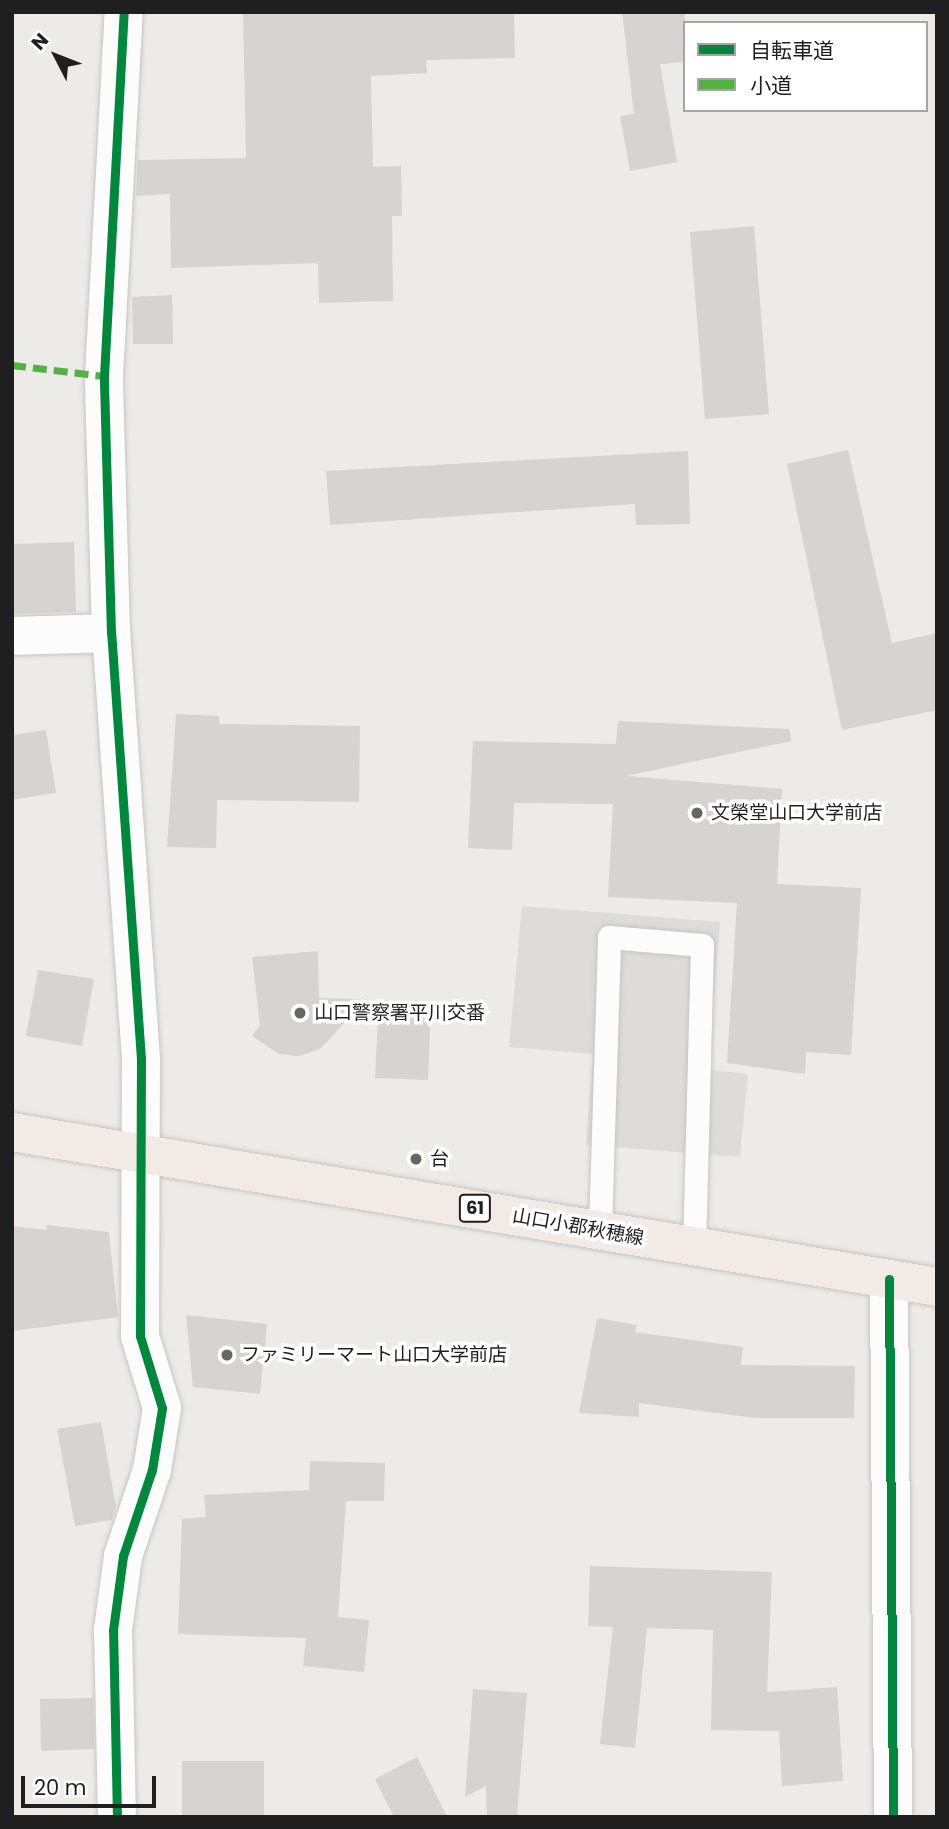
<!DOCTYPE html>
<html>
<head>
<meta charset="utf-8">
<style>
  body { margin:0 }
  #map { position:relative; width:949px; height:1829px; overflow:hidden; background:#edebe8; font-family:Poppins,"Noto Sans JP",sans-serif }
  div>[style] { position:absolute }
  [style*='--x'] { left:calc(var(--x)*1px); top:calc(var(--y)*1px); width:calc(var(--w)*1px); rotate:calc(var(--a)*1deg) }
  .parking>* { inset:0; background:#dddcdb }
  .building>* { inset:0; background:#d6d3d0 }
  .roads { filter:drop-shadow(0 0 2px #c6c5c4) drop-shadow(0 0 2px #c6c5c4) }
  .lane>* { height:23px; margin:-11.5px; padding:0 11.5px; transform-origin:11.5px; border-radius:11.5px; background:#fcfcfc }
  .street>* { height:38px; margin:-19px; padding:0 19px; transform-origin:19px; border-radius:19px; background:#fcfcfc }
  .primary>* { height:38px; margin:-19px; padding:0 19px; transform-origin:19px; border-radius:19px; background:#f1eae5 }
  .quiet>* { height:7px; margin-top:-3.5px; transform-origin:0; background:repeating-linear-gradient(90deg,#55b145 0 14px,transparent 0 21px) }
  .cycleway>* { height:9px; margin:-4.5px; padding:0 4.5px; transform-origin:4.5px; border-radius:4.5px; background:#00873e }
  .dots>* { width:19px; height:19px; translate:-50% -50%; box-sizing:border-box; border:4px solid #fff; border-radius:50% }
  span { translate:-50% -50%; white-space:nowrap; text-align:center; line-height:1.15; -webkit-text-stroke:7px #fff; paint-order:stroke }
  .shield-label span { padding:2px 5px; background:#fff; border:2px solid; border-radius:5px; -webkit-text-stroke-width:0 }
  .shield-label { font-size:18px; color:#1f1f1f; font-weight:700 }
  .poi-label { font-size:19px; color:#1f1f1f }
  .left { translate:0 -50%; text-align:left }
  .street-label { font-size:19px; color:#1f1f1f }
  .frame { position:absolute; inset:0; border:14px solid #1f1f1f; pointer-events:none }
  .legend { position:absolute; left:683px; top:21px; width:245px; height:91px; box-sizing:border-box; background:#fff; border:2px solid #a5a5a5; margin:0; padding:9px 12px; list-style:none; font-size:21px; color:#1f1f1f }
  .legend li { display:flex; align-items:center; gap:14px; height:35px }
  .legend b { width:35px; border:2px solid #a5a5a5 }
  .north { position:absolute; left:21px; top:21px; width:70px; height:70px; -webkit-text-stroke:5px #fff; paint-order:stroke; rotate:312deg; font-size:19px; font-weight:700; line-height:28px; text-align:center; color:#1f1f1f }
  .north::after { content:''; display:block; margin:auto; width:24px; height:32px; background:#1f1f1f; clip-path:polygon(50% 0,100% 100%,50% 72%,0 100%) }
  .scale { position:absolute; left:21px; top:1776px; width:135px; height:32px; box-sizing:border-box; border:4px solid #1f1f1f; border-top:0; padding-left:9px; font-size:21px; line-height:24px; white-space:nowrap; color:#1f1f1f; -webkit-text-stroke:5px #fff; paint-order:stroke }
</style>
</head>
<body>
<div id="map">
  <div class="parking">
    <i style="clip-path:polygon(522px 906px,720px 922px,708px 1070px,748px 1074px,740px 1157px,586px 1145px,593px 1054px,509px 1047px)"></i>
  </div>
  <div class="building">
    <i style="clip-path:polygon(243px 12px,514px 12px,515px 58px,426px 60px,427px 73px,371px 76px,373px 167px,401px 166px,402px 216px,392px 216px,393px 301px,319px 303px,318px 263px,171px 268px,170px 194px,136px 196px,138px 160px,246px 158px)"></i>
    <i style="clip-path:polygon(622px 12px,685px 12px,685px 62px,660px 64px,677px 162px,630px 171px,620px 116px,634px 114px)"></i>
    <i style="clip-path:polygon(754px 226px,769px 414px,705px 419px,690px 232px)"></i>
    <i style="clip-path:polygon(172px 295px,173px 344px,133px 344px,132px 297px)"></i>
    <i style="clip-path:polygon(848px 450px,892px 643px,937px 633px,937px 710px,842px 730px,787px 464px)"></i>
    <i style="clip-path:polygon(688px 451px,690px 524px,636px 525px,635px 504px,330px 525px,326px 471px)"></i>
    <i style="clip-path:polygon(74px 542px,76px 612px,12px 614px,12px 544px)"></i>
    <i style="clip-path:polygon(176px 714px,219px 716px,219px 724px,360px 726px,359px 802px,217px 800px,216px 848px,167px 847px)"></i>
    <i style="clip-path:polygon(618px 721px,790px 729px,791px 741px,626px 776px,782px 789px,777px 884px,861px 888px,851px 1055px,806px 1052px,805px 1074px,727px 1063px,737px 903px,608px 897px,613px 804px,514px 803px,512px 850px,468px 848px,473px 741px,616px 744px)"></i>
    <i style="clip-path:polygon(46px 730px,56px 793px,12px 800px,12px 735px)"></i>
    <i style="clip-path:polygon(318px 951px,319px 998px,367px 999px,320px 1049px,299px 1056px,279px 1054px,252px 1036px,260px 1025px,252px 957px)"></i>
    <i style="clip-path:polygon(38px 970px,94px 979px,82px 1046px,26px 1036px)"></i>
    <i style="clip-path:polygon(379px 1000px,431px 1001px,428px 1080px,375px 1078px)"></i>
    <i style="clip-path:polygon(46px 1225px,109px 1232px,118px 1317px,12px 1331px,12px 1226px,47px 1230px)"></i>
    <i style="clip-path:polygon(186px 1315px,267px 1324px,260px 1394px,193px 1387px)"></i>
    <i style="clip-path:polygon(597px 1318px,637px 1325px,635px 1332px,743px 1347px,741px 1365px,855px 1366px,854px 1418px,755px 1418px,639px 1403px,639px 1417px,579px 1413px)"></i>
    <i style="clip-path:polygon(101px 1422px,116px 1507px,112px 1520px,75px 1526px,57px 1429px)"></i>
    <i style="clip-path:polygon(310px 1461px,385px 1463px,384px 1501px,346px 1501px,338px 1617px,369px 1620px,364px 1672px,303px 1666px,306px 1638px,178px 1634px,182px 1519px,206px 1517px,204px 1495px,309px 1490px)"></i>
    <i style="clip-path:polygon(590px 1566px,772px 1572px,767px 1692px,837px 1687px,843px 1781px,782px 1786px,779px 1731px,711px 1730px,713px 1630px,647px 1628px,635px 1748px,600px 1744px,613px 1627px,588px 1626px)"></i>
    <i style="clip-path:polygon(473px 1689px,527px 1693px,517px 1817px,487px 1817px,486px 1786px,465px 1797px)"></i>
    <i style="clip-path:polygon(93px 1698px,94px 1749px,41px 1751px,40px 1699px)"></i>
    <i style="clip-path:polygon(417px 1757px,447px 1817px,394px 1817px,375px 1779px)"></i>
    <i style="clip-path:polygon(182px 1761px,264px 1761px,264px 1817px,182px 1817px)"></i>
  </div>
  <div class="roads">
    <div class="lane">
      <i style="--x:600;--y:1229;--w:292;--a:-88.2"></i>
      <i style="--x:609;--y:937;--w:93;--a:4.9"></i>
      <i style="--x:702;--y:945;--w:303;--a:91.5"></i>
    </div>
    <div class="street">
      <i style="--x:12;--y:636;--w:99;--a:-1.7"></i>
      <i style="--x:889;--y:1279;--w:538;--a:89.57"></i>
      <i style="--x:117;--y:1817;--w:187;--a:-91.2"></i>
      <i style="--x:113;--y:1630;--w:75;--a:-82.3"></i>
      <i style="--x:123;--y:1556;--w:91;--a:-71.4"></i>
      <i style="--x:152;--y:1470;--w:63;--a:-80.8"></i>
      <i style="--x:162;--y:1408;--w:75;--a:-107"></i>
      <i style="--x:140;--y:1336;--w:277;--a:-89.8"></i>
      <i style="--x:141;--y:1059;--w:427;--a:-94"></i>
      <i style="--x:111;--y:633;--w:257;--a:-91.6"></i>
      <i style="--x:104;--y:376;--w:365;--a:-86.9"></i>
    </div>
    <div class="primary">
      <i style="--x:12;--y:1132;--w:938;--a:9.51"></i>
    </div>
  </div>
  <div class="quiet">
    <i style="--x:12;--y:365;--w:93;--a:6.8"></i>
  </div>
  <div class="cycleway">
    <i style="--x:889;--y:1279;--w:538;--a:89.57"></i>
    <i style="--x:117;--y:1817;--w:187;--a:-91.2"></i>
    <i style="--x:113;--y:1630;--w:75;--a:-82.3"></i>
    <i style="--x:123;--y:1556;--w:91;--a:-71.4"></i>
    <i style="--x:152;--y:1470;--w:63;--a:-80.8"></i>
    <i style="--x:162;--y:1408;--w:75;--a:-107"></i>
    <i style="--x:140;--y:1336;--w:277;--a:-89.8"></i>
    <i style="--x:141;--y:1059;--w:427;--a:-94"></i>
    <i style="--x:111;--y:633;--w:257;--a:-91.6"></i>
    <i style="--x:104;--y:376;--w:365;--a:-86.9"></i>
  </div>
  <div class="dots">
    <i style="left:697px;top:813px;background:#676665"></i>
    <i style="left:300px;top:1013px;background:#676665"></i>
    <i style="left:416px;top:1159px;background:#676665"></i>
    <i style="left:227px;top:1355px;background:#676665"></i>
  </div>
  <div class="shield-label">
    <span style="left:475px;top:1208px">61</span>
  </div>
  <div class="poi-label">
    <span class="left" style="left:711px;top:813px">文榮堂山口大学前店</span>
    <span class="left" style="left:314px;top:1013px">山口警察署平川交番</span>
    <span class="left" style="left:430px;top:1159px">台</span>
    <span class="left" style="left:241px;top:1355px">ファミリーマート山口大学前店</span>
  </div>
  <div class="street-label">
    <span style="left:578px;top:1227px;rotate:10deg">山口小郡秋穂線</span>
  </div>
  <div class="frame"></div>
  <ul class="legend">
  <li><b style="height:9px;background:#00873e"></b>自転車道</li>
  <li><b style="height:9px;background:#55b145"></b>小道</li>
  </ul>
  <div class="north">N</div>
  <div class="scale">20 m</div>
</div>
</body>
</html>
